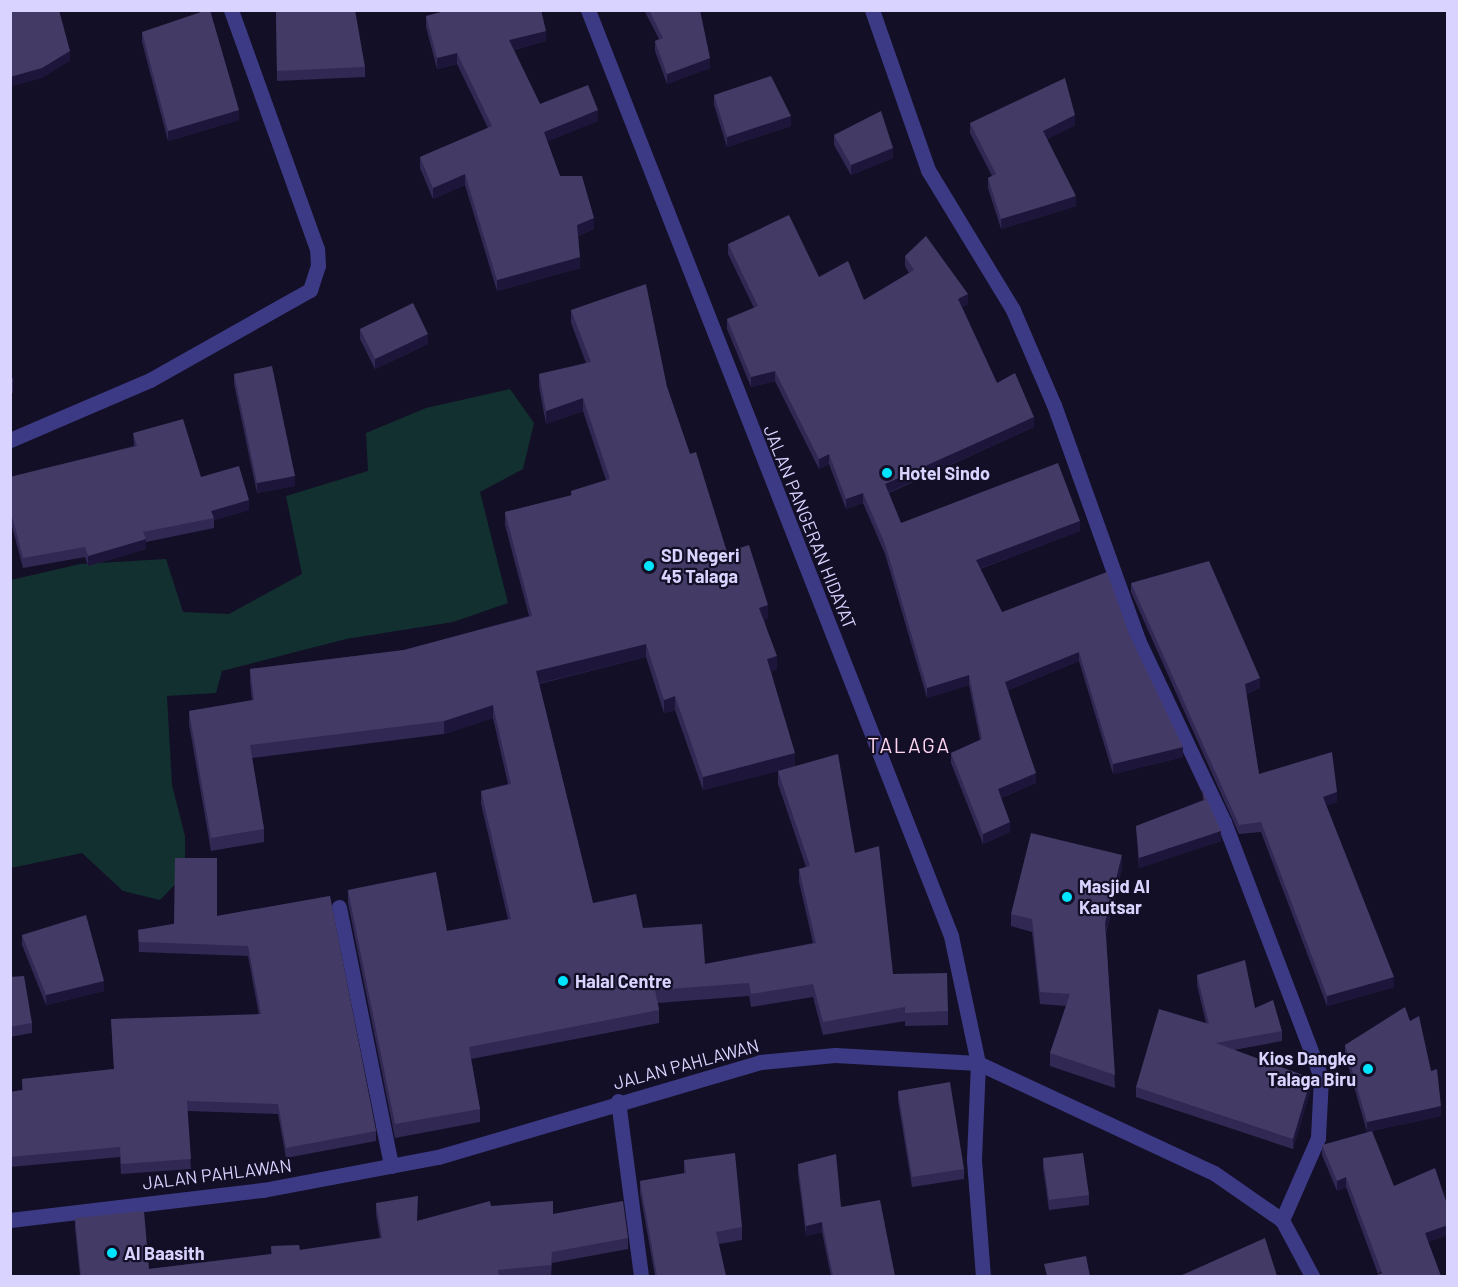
<!DOCTYPE html>
<html>
<head>
<meta charset="utf-8">
<style>
  body { margin:0 }
  #map { position:relative; width:1458px; height:1287px; overflow:hidden; background:#130f26; font-family:Barlow,sans-serif }
  div>[style] { position:absolute }
  [style*='--x'] { left:calc(var(--x)*1px); top:calc(var(--y)*1px); width:calc(var(--w)*1px); rotate:calc(var(--a)*1deg) }
  .green>* { inset:0; background:#12302f }
  .minor>* { height:15px; margin:-7.5px; padding:0 7.5px; transform-origin:7.5px; border-radius:7.5px; background:#3d3a85 }
  .wall>* { inset:0; background:#312854 }
  .shaded-wall>* { inset:0; background:#1d163a }
  .building>* { inset:0; background:#433a66 }
  .dots>* { width:16px; height:16px; translate:-50% -50%; box-sizing:border-box; border:3px solid #130f26; border-radius:50% }
  span { translate:-50% -50%; white-space:nowrap; text-align:center; line-height:1.15; -webkit-text-stroke:4.5px #130f26; paint-order:stroke }
  .poi-label { font-size:18px; color:#d9d4ff; font-weight:700 }
  .left { translate:0 -50%; text-align:left }
  .right { translate:-100% -50%; text-align:right }
  .street-label { font-size:18px; color:#d9d4ff }
  .quarter-label { font-size:21px; color:#ffd6f0; letter-spacing:1.5px }
  .frame { position:absolute; inset:0; border:12px solid #d9d4ff; pointer-events:none }
</style>
</head>
<body>
<div id="map">
  <div class="green">
    <i style="clip-path:polygon(510px 389px,534px 423px,523px 469px,480px 492px,508px 603px,453px 622px,346px 639px,222px 671px,216px 693px,167px 696px,172px 785px,185px 836px,185px 874px,160px 900px,123px 891px,82px 853px,11px 868px,11px 580px,80px 564px,166px 559px,183px 612px,229px 614px,302px 574px,286px 496px,368px 471px,366px 433px,426px 408px)"></i>
  </div>
  <div class="minor">
    <i style="--x:588;--y:10;--w:995;--a:68.59"></i>
    <i style="--x:951;--y:936;--w:130;--a:78"></i>
    <i style="--x:978;--y:1063;--w:97;--a:92.4"></i>
    <i style="--x:974;--y:1160;--w:116;--a:85.6"></i>
    <i style="--x:872;--y:10;--w:170;--a:70.7"></i>
    <i style="--x:928;--y:170;--w:164;--a:58.7"></i>
    <i style="--x:1013;--y:310;--w:103;--a:66.7"></i>
    <i style="--x:1054;--y:405;--w:250;--a:70.3"></i>
    <i style="--x:1138;--y:640;--w:201;--a:64.7"></i>
    <i style="--x:1224;--y:822;--w:274;--a:69.2"></i>
    <i style="--x:1321;--y:1078;--w:60;--a:92.9"></i>
    <i style="--x:1318;--y:1138;--w:90;--a:113.7"></i>
    <i style="--x:10;--y:440;--w:152;--a:-23.2"></i>
    <i style="--x:150;--y:380;--w:184;--a:-29.4"></i>
    <i style="--x:310;--y:290;--w:25;--a:-72"></i>
    <i style="--x:318;--y:266;--w:17;--a:-93"></i>
    <i style="--x:317;--y:249;--w:254;--a:-109.8"></i>
    <i style="--x:339;--y:907;--w:264;--a:78.6"></i>
    <i style="--x:618;--y:1101;--w:177;--a:82.5"></i>
    <i style="--x:10;--y:1220;--w:255;--a:-6.8"></i>
    <i style="--x:263;--y:1190;--w:178;--a:-10.7"></i>
    <i style="--x:438;--y:1157;--w:336;--a:-16.4"></i>
    <i style="--x:760;--y:1062;--w:75;--a:-5.3"></i>
    <i style="--x:835;--y:1055;--w:143;--a:3.2"></i>
    <i style="--x:978;--y:1063;--w:260;--a:25"></i>
    <i style="--x:1214;--y:1173;--w:83;--a:34.7"></i>
    <i style="--x:1282;--y:1220;--w:64;--a:61.8"></i>
  </div>
  <div class="wall">
    <i style="clip-path:polygon(276px 10px,365px 67px,365px 77px,277px 81px)"></i>
    <i style="clip-path:polygon(443px 10px,541px 10px,546px 41px,514px 50px,540px 104px,598px 121px,547px 141px,560px 176px,594px 229px,578px 236px,580px 268px,497px 291px,465px 185px,433px 199px,420px 168px,420px 157px,488px 128px,457px 64px,437px 69px,426px 27px,426px 16px,443px 12px)"></i>
    <i style="clip-path:polygon(644px 10px,700px 10px,710px 68px,667px 84px,655px 51px,655px 41px,659px 39px)"></i>
    <i style="clip-path:polygon(142px 32px,239px 120px,168px 141px,142px 42px)"></i>
    <i style="clip-path:polygon(714px 95px,791px 126px,727px 147px,714px 105px)"></i>
    <i style="clip-path:polygon(970px 123px,1075px 125px,1047px 139px,1076px 206px,1001px 229px,988px 188px,988px 178px,992px 176px,970px 133px)"></i>
    <i style="clip-path:polygon(834px 135px,893px 158px,851px 175px,834px 145px)"></i>
    <i style="clip-path:polygon(728px 244px,819px 277px,864px 300px,909px 273px,905px 266px,905px 256px,968px 304px,962px 307px,997px 383px,1034px 427px,889px 493px,901px 523px,1080px 531px,980px 569px,1002px 612px,1129px 634px,1183px 757px,1113px 774px,1079px 661px,1008px 690px,1036px 783px,1001px 798px,1010px 832px,983px 844px,951px 763px,951px 753px,980px 740px,969px 685px,927px 698px,885px 554px,863px 503px,846px 509px,829px 464px,819px 469px,775px 381px,751px 387px,727px 329px,727px 319px,754px 308px,728px 254px)"></i>
    <i style="clip-path:polygon(evenodd,571px 310px,667px 387px,690px 454px,727px 552px,768px 618px,764px 619px,777px 669px,771px 671px,795px 766px,855px 853px,893px 974px,948px 1011px,948px 1025px,905px 1026px,905px 1021px,823px 1035px,813px 997px,751px 1007px,749px 996px,658px 1003px,659px 1010px,659px 1023px,471px 1059px,480px 1109px,480px 1122px,395px 1138px,348px 903px,348px 890px,447px 931px,508px 919px,481px 804px,481px 791px,508px 784px,493px 718px,444px 734px,252px 758px,264px 829px,264px 842px,211px 851px,189px 724px,189px 711px,252px 700px,250px 682px,250px 669px,404px 650px,529px 616px,505px 525px,505px 512px,571px 496px,571px 491px,606px 480px,583px 411px,546px 424px,539px 387px,539px 374px,586px 363px,571px 323px,571px 310px,646px 657px,664px 713px,675px 710px,703px 790px,785px 769px,778px 771px,778px 784px,806px 867px,799px 869px,799px 882px,813px 943px,705px 964px,643px 928px,593px 903px,539px 684px,646px 657px)"></i>
    <i style="clip-path:polygon(360px 329px,428px 344px,375px 369px,360px 339px)"></i>
    <i style="clip-path:polygon(10px 369px,13px 381px,13px 393px,10px 393px)"></i>
    <i style="clip-path:polygon(234px 374px,295px 486px,257px 493px,234px 384px)"></i>
    <i style="clip-path:polygon(133px 433px,201px 477px,249px 510px,214px 520px,214px 528px,146px 542px,146px 549px,88px 566px,85px 557px,23px 568px,10px 519px,10px 477px,134px 446px)"></i>
    <i style="clip-path:polygon(1131px 583px,1260px 688px,1246px 694px,1259px 774px,1337px 802px,1326px 805px,1394px 987px,1327px 1006px,1261px 832px,1239px 834px,1131px 592px)"></i>
    <i style="clip-path:polygon(1202px 789px,1221px 841px,1139px 868px,1136px 826px,1203px 800px)"></i>
    <i style="clip-path:polygon(1122px 868px,1106px 933px,1115px 1088px,1050px 1066px,1050px 1053px,1066px 1006px,1040px 1004px,1032px 932px,1011px 926px,1011px 914px)"></i>
    <i style="clip-path:polygon(330px 896px,376px 1131px,376px 1141px,286px 1158px,278px 1114px,187px 1111px,191px 1169px,121px 1174px,120px 1157px,10px 1167px,10px 1092px,22px 1090px,22px 1079px,114px 1069px,111px 1019px,259px 1015px,248px 956px,139px 952px,138px 930px)"></i>
    <i style="clip-path:polygon(22px 935px,104px 991px,46px 1005px,22px 945px)"></i>
    <i style="clip-path:polygon(1197px 975px,1255px 1008px,1282px 1031px,1282px 1041px,1234px 1050px,1311px 1088px,1293px 1149px,1136px 1097px,1136px 1087px,1206px 1023px,1197px 985px)"></i>
    <i style="clip-path:polygon(10px 977px,32px 1023px,32px 1033px,10px 1037px)"></i>
    <i style="clip-path:polygon(1410px 1021px,1441px 1116px,1367px 1132px,1345px 1055px,1345px 1045px)"></i>
    <i style="clip-path:polygon(898px 1091px,964px 1169px,964px 1179px,912px 1187px,898px 1101px)"></i>
    <i style="clip-path:polygon(1322px 1145px,1394px 1186px,1448px 1207px,1448px 1235px,1428px 1242px,1378px 1274px,1346px 1187px,1337px 1191px,1322px 1155px)"></i>
    <i style="clip-path:polygon(1043px 1158px,1089px 1195px,1089px 1205px,1049px 1210px,1043px 1168px)"></i>
    <i style="clip-path:polygon(684px 1160px,742px 1227px,742px 1240px,719px 1244px,726px 1276px,655px 1276px,640px 1193px,640px 1181px,684px 1173px)"></i>
    <i style="clip-path:polygon(798px 1164px,841px 1207px,895px 1276px,831px 1276px,822px 1232px,806px 1236px,798px 1174px)"></i>
    <i style="clip-path:polygon(376px 1203px,417px 1221px,491px 1206px,553px 1214px,628px 1238px,628px 1249px,552px 1263px,551px 1276px,80px 1276px,75px 1229px,75px 1218px,149px 1269px,271px 1254px,271px 1246px,300px 1250px,380px 1238px,376px 1214px)"></i>
  </div>
  <div class="shaded-wall">
    <i style="clip-path:polygon(546px 31px,546px 41px,509px 51px,509px 40px)"></i>
    <i style="clip-path:polygon(70px 51px,70px 61px,42px 78px,10px 87px,10px 77px)"></i>
    <i style="clip-path:polygon(457px 53px,457px 64px,437px 69px,437px 58px)"></i>
    <i style="clip-path:polygon(710px 58px,710px 68px,667px 84px,667px 74px)"></i>
    <i style="clip-path:polygon(239px 110px,239px 120px,168px 141px,168px 131px)"></i>
    <i style="clip-path:polygon(598px 110px,598px 121px,544px 143px,544px 132px)"></i>
    <i style="clip-path:polygon(1075px 115px,1075px 125px,1043px 141px,1043px 131px)"></i>
    <i style="clip-path:polygon(791px 116px,791px 126px,727px 147px,727px 137px)"></i>
    <i style="clip-path:polygon(893px 148px,893px 158px,851px 175px,851px 165px)"></i>
    <i style="clip-path:polygon(465px 174px,465px 185px,433px 199px,433px 188px)"></i>
    <i style="clip-path:polygon(1076px 196px,1076px 206px,1001px 229px,1001px 219px)"></i>
    <i style="clip-path:polygon(594px 218px,594px 229px,577px 236px,577px 225px)"></i>
    <i style="clip-path:polygon(580px 257px,580px 268px,497px 291px,497px 280px)"></i>
    <i style="clip-path:polygon(968px 294px,968px 304px,958px 309px,958px 299px)"></i>
    <i style="clip-path:polygon(428px 334px,428px 344px,375px 369px,375px 359px)"></i>
    <i style="clip-path:polygon(775px 371px,775px 381px,751px 387px,751px 377px)"></i>
    <i style="clip-path:polygon(583px 398px,583px 411px,546px 424px,546px 411px)"></i>
    <i style="clip-path:polygon(1034px 417px,1034px 427px,885px 494px,885px 484px)"></i>
    <i style="clip-path:polygon(829px 454px,829px 464px,819px 469px,819px 459px)"></i>
    <i style="clip-path:polygon(295px 476px,295px 486px,257px 493px,257px 483px)"></i>
    <i style="clip-path:polygon(863px 493px,863px 503px,846px 509px,846px 499px)"></i>
    <i style="clip-path:polygon(249px 500px,249px 510px,214px 520px,211px 511px)"></i>
    <i style="clip-path:polygon(1080px 521px,1080px 531px,976px 570px,976px 560px)"></i>
    <i style="clip-path:polygon(146px 539px,146px 549px,88px 566px,88px 556px)"></i>
    <i style="clip-path:polygon(768px 605px,768px 618px,759px 621px,759px 608px)"></i>
    <i style="clip-path:polygon(646px 644px,646px 657px,536px 684px,536px 671px)"></i>
    <i style="clip-path:polygon(1079px 652px,1079px 661px,1005px 691px,1005px 682px)"></i>
    <i style="clip-path:polygon(777px 656px,777px 669px,767px 673px,767px 659px)"></i>
    <i style="clip-path:polygon(969px 675px,969px 685px,927px 698px,927px 688px)"></i>
    <i style="clip-path:polygon(1260px 678px,1260px 688px,1245px 694px,1245px 684px)"></i>
    <i style="clip-path:polygon(675px 696px,675px 710px,664px 713px,664px 700px)"></i>
    <i style="clip-path:polygon(493px 705px,493px 718px,444px 734px,444px 721px)"></i>
    <i style="clip-path:polygon(1183px 747px,1183px 757px,1113px 774px,1113px 764px)"></i>
    <i style="clip-path:polygon(795px 753px,795px 767px,703px 790px,703px 777px)"></i>
    <i style="clip-path:polygon(1036px 773px,1036px 783px,998px 799px,998px 789px)"></i>
    <i style="clip-path:polygon(1337px 792px,1337px 802px,1323px 807px,1323px 797px)"></i>
    <i style="clip-path:polygon(1010px 822px,1010px 832px,983px 844px,983px 834px)"></i>
    <i style="clip-path:polygon(1221px 831px,1221px 841px,1139px 868px,1139px 858px)"></i>
    <i style="clip-path:polygon(1122px 855px,1122px 868px,1105px 935px,1105px 923px)"></i>
    <i style="clip-path:polygon(1394px 977px,1394px 987px,1327px 1006px,1327px 996px)"></i>
    <i style="clip-path:polygon(104px 981px,104px 991px,46px 1005px,46px 995px)"></i>
    <i style="clip-path:polygon(1311px 1078px,1311px 1088px,1293px 1149px,1293px 1139px)"></i>
    <i style="clip-path:polygon(1441px 1106px,1441px 1116px,1367px 1132px,1367px 1122px)"></i>
    <i style="clip-path:polygon(1346px 1177px,1346px 1187px,1337px 1191px,1337px 1181px)"></i>
    <i style="clip-path:polygon(822px 1222px,822px 1232px,806px 1236px,806px 1226px)"></i>
    <i style="clip-path:polygon(1448px 1225px,1448px 1235px,1425px 1243px,1425px 1233px)"></i>
  </div>
  <div class="building">
    <i style="clip-path:polygon(10px 10px,59px 10px,70px 51px,42px 68px,10px 77px)"></i>
    <i style="clip-path:polygon(207px 10px,210px 10px,239px 110px,168px 131px,142px 32px)"></i>
    <i style="clip-path:polygon(276px 10px,355px 10px,365px 67px,277px 71px)"></i>
    <i style="clip-path:polygon(445px 10px,541px 10px,546px 31px,509px 40px,540px 104px,588px 85px,598px 110px,544px 132px,560px 176px,582px 176px,594px 218px,577px 225px,580px 257px,497px 280px,465px 174px,433px 188px,420px 157px,492px 126px,457px 53px,437px 58px,426px 16px,445px 11px)"></i>
    <i style="clip-path:polygon(649px 10px,700px 10px,710px 58px,667px 74px,655px 41px,663px 38px)"></i>
    <i style="clip-path:polygon(771px 76px,791px 116px,727px 137px,714px 95px)"></i>
    <i style="clip-path:polygon(1065px 78px,1075px 115px,1043px 131px,1076px 196px,1001px 219px,988px 178px,996px 174px,970px 123px)"></i>
    <i style="clip-path:polygon(881px 111px,893px 148px,851px 165px,834px 135px)"></i>
    <i style="clip-path:polygon(789px 215px,819px 277px,848px 261px,864px 300px,914px 270px,905px 256px,926px 236px,968px 294px,958px 299px,997px 383px,1015px 373px,1034px 417px,885px 484px,901px 523px,1058px 463px,1080px 521px,976px 560px,1002px 612px,1107px 572px,1129px 634px,1183px 747px,1113px 764px,1079px 652px,1005px 682px,1036px 773px,998px 789px,1010px 822px,983px 834px,951px 753px,982px 739px,969px 675px,927px 688px,885px 544px,863px 493px,846px 499px,829px 454px,819px 459px,775px 371px,751px 377px,727px 319px,758px 306px,728px 244px)"></i>
    <i style="clip-path:polygon(646px 284px,667px 387px,690px 454px,696px 452px,727px 552px,749px 545px,768px 605px,759px 608px,777px 656px,767px 659px,795px 753px,703px 777px,675px 696px,664px 700px,646px 644px,536px 671px,593px 903px,636px 894px,643px 928px,702px 924px,705px 964px,816px 943px,799px 869px,810px 866px,778px 771px,838px 754px,855px 853px,879px 846px,893px 974px,947px 973px,948px 1011px,905px 1013px,905px 1007px,823px 1022px,813px 984px,751px 994px,749px 983px,655px 990px,659px 1010px,469px 1047px,480px 1109px,395px 1124px,348px 890px,436px 872px,447px 931px,511px 919px,481px 791px,511px 784px,493px 705px,444px 721px,250px 745px,264px 829px,211px 838px,189px 711px,254px 700px,250px 669px,404px 650px,532px 616px,505px 512px,572px 495px,571px 491px,610px 479px,583px 398px,546px 411px,539px 374px,591px 362px,571px 310px)"></i>
    <i style="clip-path:polygon(413px 303px,428px 334px,375px 359px,360px 329px)"></i>
    <i style="clip-path:polygon(272px 366px,295px 476px,257px 483px,234px 374px)"></i>
    <i style="clip-path:polygon(10px 369px,13px 381px,10px 382px)"></i>
    <i style="clip-path:polygon(183px 419px,201px 477px,239px 466px,249px 500px,211px 511px,214px 518px,143px 532px,146px 539px,88px 556px,85px 547px,23px 558px,10px 509px,10px 477px,137px 446px,133px 433px)"></i>
    <i style="clip-path:polygon(1209px 561px,1260px 678px,1245px 684px,1259px 774px,1332px 752px,1337px 792px,1323px 797px,1394px 977px,1327px 996px,1261px 822px,1239px 825px,1131px 583px)"></i>
    <i style="clip-path:polygon(1202px 789px,1221px 831px,1139px 858px,1136px 826px,1205px 800px)"></i>
    <i style="clip-path:polygon(1031px 833px,1122px 855px,1105px 923px,1115px 1075px,1050px 1053px,1070px 994px,1040px 992px,1032px 919px,1011px 914px)"></i>
    <i style="clip-path:polygon(175px 858px,217px 858px,217px 916px,330px 896px,376px 1131px,286px 1148px,278px 1104px,187px 1101px,191px 1159px,121px 1164px,120px 1147px,10px 1157px,10px 1092px,23px 1090px,22px 1079px,114px 1069px,111px 1019px,261px 1014px,248px 946px,139px 942px,138px 930px,174px 924px)"></i>
    <i style="clip-path:polygon(86px 915px,104px 981px,46px 995px,22px 935px)"></i>
    <i style="clip-path:polygon(1245px 960px,1255px 1008px,1273px 1000px,1282px 1031px,1216px 1043px,1311px 1078px,1293px 1139px,1136px 1087px,1159px 1009px,1209px 1024px,1197px 975px)"></i>
    <i style="clip-path:polygon(24px 976px,32px 1023px,10px 1027px,10px 977px)"></i>
    <i style="clip-path:polygon(1405px 1007px,1410px 1021px,1419px 1016px,1431px 1071px,1437px 1069px,1441px 1106px,1367px 1122px,1345px 1045px)"></i>
    <i style="clip-path:polygon(950px 1082px,964px 1169px,912px 1177px,898px 1091px)"></i>
    <i style="clip-path:polygon(1372px 1131px,1394px 1186px,1435px 1168px,1448px 1207px,1448px 1225px,1425px 1233px,1441px 1276px,1374px 1276px,1382px 1273px,1346px 1177px,1337px 1181px,1322px 1145px)"></i>
    <i style="clip-path:polygon(735px 1153px,742px 1227px,716px 1232px,726px 1276px,657px 1276px,640px 1181px,686px 1173px,684px 1160px)"></i>
    <i style="clip-path:polygon(1083px 1153px,1089px 1195px,1049px 1200px,1043px 1158px)"></i>
    <i style="clip-path:polygon(836px 1154px,841px 1207px,880px 1200px,895px 1276px,833px 1276px,822px 1222px,806px 1226px,798px 1164px)"></i>
    <i style="clip-path:polygon(418px 1196px,417px 1221px,490px 1201px,491px 1206px,553px 1201px,553px 1214px,623px 1201px,628px 1238px,552px 1252px,551px 1265px,498px 1270px,499px 1276px,81px 1276px,75px 1218px,144px 1211px,149px 1269px,272px 1254px,271px 1246px,299px 1245px,300px 1250px,382px 1238px,376px 1203px)"></i>
    <i style="clip-path:polygon(1265px 1238px,1277px 1276px,1180px 1276px)"></i>
    <i style="clip-path:polygon(1086px 1256px,1090px 1276px,1047px 1276px,1044px 1264px)"></i>
  </div>
  <div class="dots">
    <i style="left:887px;top:473px;background:#00e5ff"></i>
    <i style="left:649px;top:566px;background:#00e5ff"></i>
    <i style="left:1067px;top:897px;background:#00e5ff"></i>
    <i style="left:563px;top:981px;background:#00e5ff"></i>
    <i style="left:1368px;top:1069px;background:#00e5ff"></i>
    <i style="left:112px;top:1253px;background:#00e5ff"></i>
  </div>
  <div class="poi-label">
    <span class="left" style="left:899px;top:473px">Hotel Sindo</span>
    <span class="left" style="left:661px;top:566px">SD Negeri<br>45 Talaga</span>
    <span class="left" style="left:1079px;top:897px">Masjid Al<br>Kautsar</span>
    <span class="left" style="left:575px;top:981px">Halal Centre</span>
    <span class="right" style="left:1356px;top:1069px">Kios Dangke<br>Talaga Biru</span>
    <span class="left" style="left:124px;top:1253px">Al Baasith</span>
  </div>
  <div class="street-label">
    <span style="left:810px;top:527px;rotate:68deg">JALAN PANGERAN HIDAYAT</span>
    <span style="left:686px;top:1064px;rotate:-15deg">JALAN PAHLAWAN</span>
    <span style="left:217px;top:1174px;rotate:-7deg">JALAN PAHLAWAN</span>
  </div>
  <div class="quarter-label">
    <span style="left:909px;top:745px">TALAGA</span>
  </div>
  <div class="frame"></div>
</div>
</body>
</html>
